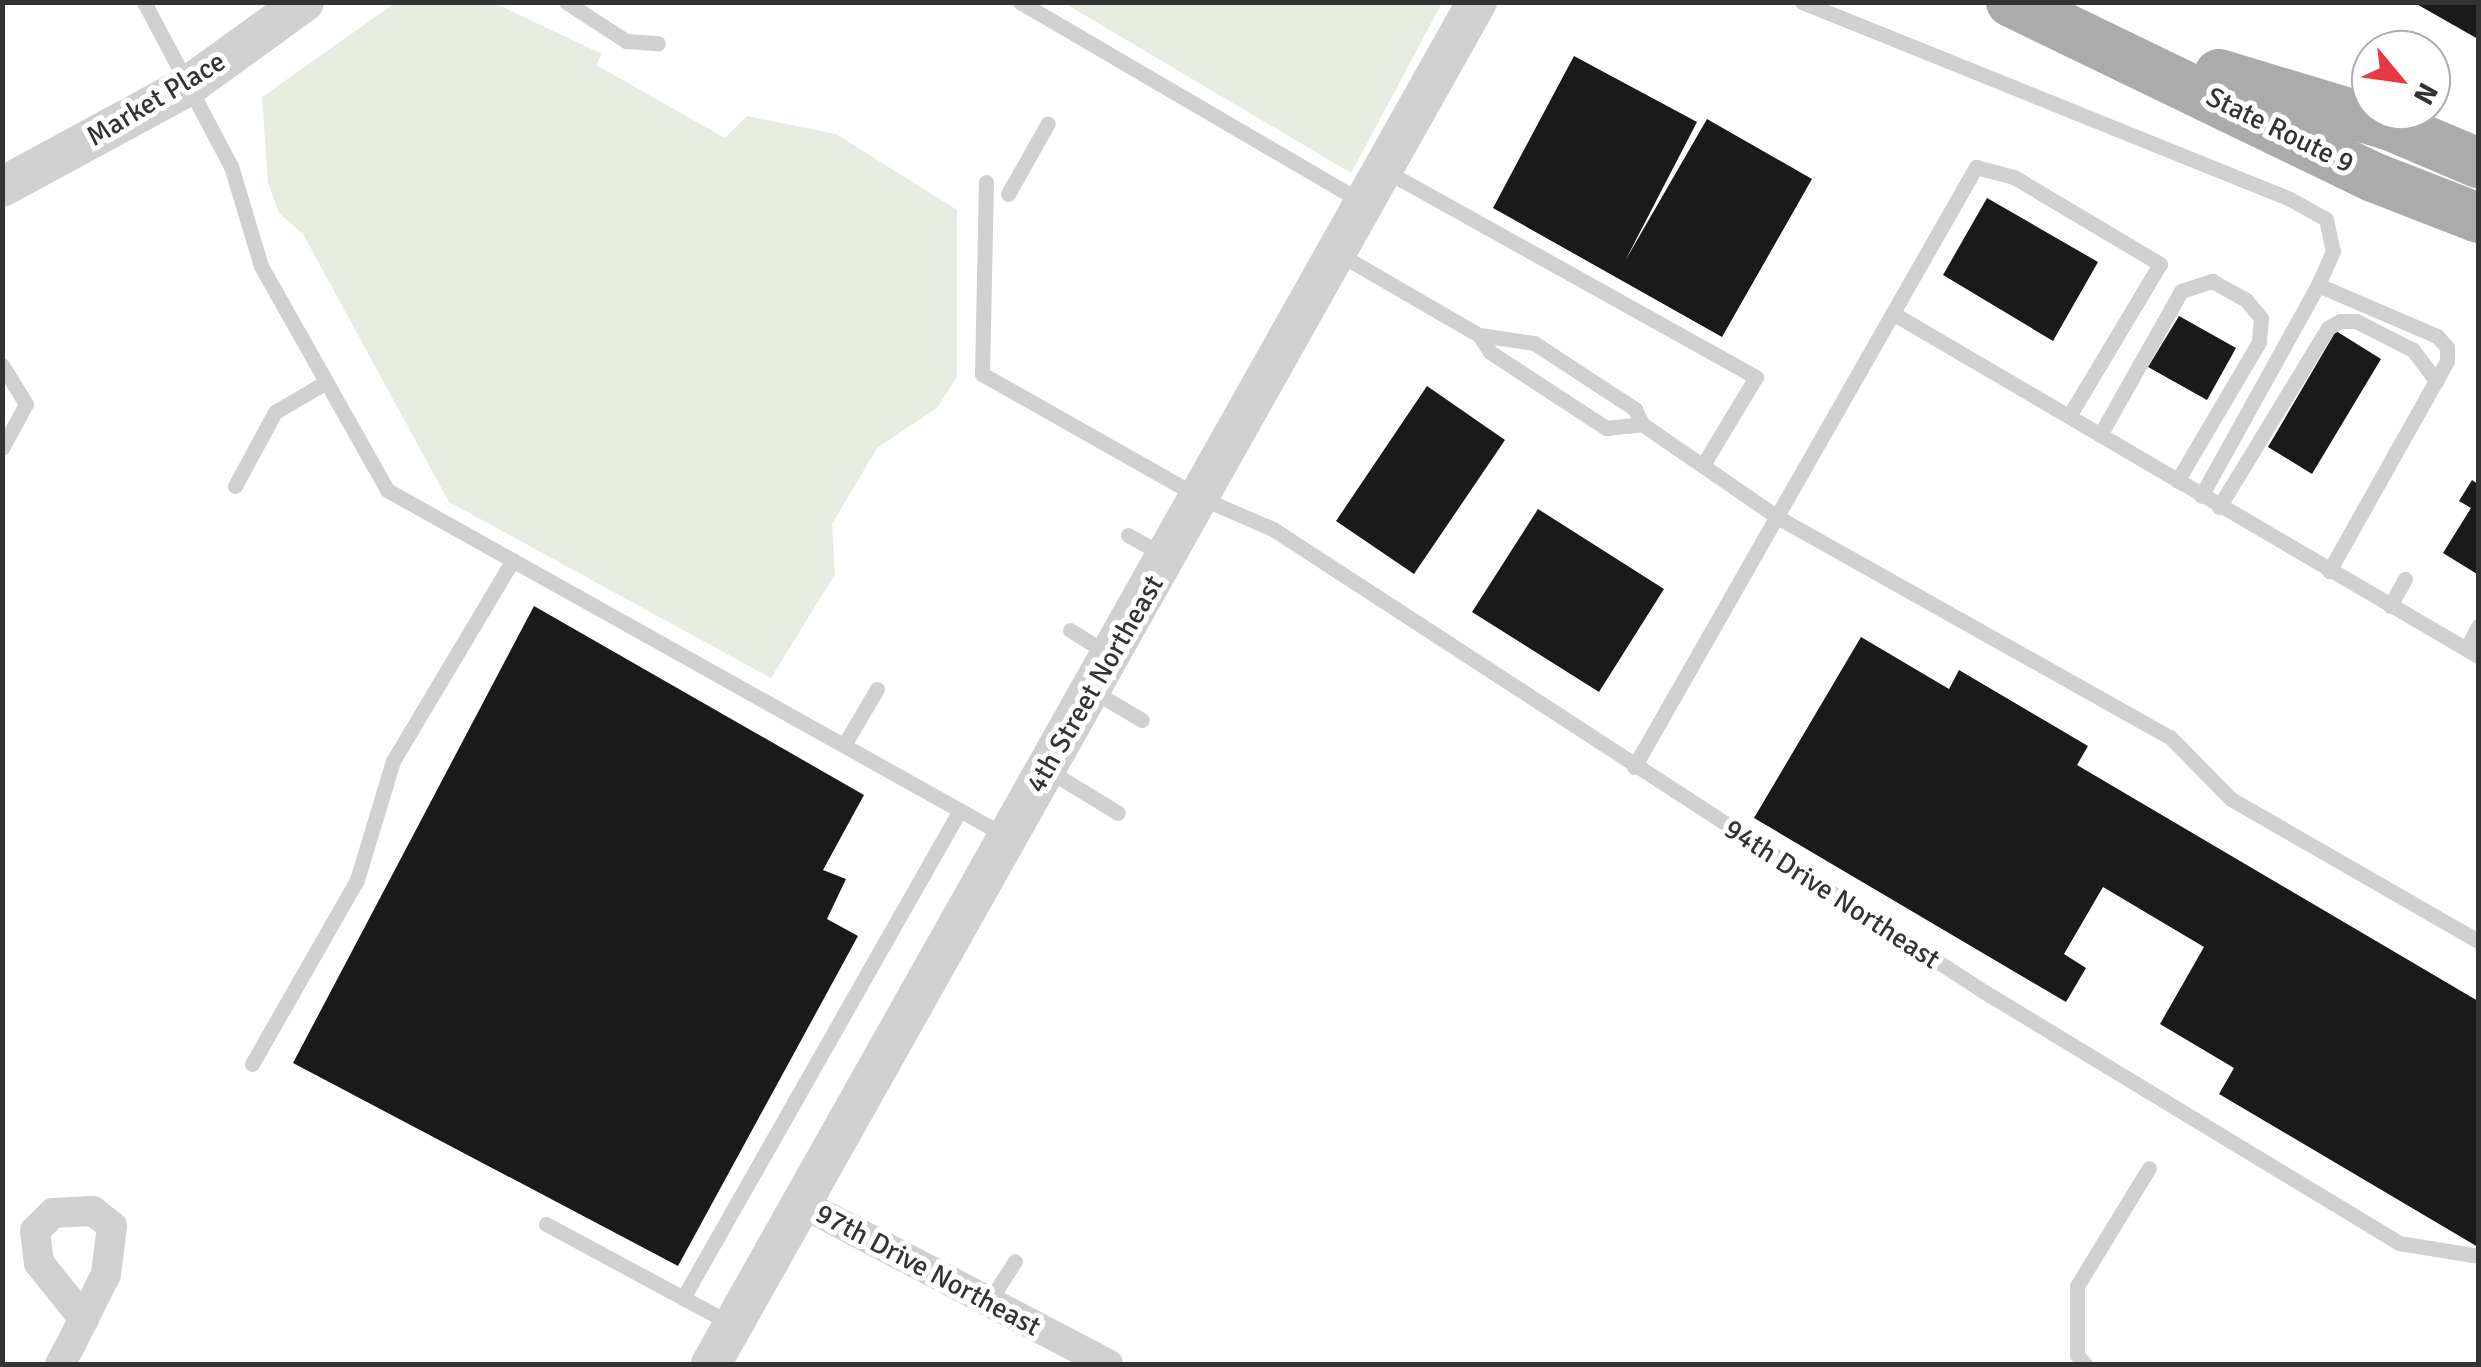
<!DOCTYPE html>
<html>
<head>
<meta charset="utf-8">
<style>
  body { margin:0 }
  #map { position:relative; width:2481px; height:1367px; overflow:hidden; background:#fff; font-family:Signika,sans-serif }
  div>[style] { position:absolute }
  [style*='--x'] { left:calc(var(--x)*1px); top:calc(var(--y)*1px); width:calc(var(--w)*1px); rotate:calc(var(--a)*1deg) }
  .green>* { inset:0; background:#e6ecdf }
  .building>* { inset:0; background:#1a1a1a }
  .service>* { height:15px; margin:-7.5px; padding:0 7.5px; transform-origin:7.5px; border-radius:7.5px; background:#d0d0d0 }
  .minor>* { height:30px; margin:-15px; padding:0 15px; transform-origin:15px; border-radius:15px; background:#d0d0d0 }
  .tertiary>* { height:40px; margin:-20px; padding:0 20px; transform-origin:20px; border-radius:20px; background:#d0d0d0 }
  .primary>* { height:50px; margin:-25px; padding:0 25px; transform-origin:25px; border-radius:25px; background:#ababab }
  span { translate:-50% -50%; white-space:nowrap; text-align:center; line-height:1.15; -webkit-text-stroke:10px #fff; paint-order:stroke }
  .street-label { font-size:28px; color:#333 }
  .frame { position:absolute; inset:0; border:5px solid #333; pointer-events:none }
  .north { position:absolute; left:2351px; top:30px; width:100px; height:100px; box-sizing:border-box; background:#fff; border:2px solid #adadad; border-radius:50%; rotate:119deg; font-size:28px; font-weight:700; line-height:40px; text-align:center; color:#333 }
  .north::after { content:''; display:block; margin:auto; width:35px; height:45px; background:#e63946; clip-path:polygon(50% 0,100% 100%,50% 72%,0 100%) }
</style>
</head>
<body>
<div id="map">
  <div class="green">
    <i style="clip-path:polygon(395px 3px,494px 3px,602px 54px,596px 65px,725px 138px,747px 116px,836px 134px,957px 210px,957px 377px,937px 408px,877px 448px,832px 524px,835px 574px,771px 678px,449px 502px,303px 234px,279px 213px,268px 183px,262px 97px)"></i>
    <i style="clip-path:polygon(1064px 3px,1442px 3px,1351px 173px)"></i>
  </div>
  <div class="building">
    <i style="clip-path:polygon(2413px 2px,2478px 2px,2478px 39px)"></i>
    <i style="clip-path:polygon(1574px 56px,1697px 122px,1625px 261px,1707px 119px,1812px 179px,1722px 337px,1493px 208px)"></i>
    <i style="clip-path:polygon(1987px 198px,2098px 262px,2053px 341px,1943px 275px)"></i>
    <i style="clip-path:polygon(2179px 316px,2236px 348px,2207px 400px,2148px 367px)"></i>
    <i style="clip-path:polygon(2336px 331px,2381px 359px,2312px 474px,2268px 447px)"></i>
    <i style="clip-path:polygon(1427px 386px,1505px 440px,1414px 574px,1336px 521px)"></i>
    <i style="clip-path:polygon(2472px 480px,2478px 484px,2477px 574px,2443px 553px,2471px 508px,2459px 501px)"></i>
    <i style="clip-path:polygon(1538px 509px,1664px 589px,1599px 692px,1472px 612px)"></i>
    <i style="clip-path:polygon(534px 606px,864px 795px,823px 870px,846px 879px,827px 919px,858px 936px,678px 1266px,293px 1063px)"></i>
    <i style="clip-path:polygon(1861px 637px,1949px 689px,1959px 670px,2088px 746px,2077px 765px,2478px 1001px,2478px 1247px,2219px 1094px,2234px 1068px,2160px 1024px,2204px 947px,2103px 887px,2064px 954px,2086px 968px,2066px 1002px,1754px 818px)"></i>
  </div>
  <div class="service">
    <i style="--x:144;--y:2;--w:186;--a:62.1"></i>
    <i style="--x:231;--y:166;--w:104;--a:73.3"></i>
    <i style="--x:261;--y:266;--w:257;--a:60.6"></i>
    <i style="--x:387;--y:490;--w:707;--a:29.21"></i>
    <i style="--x:566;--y:2;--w:72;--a:33"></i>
    <i style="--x:626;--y:41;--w:32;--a:4"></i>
    <i style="--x:1020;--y:2;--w:396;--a:30.3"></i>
    <i style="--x:1802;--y:2;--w:526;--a:21.98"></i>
    <i style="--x:2290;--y:199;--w:41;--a:29.1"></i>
    <i style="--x:2326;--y:219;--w:33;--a:78"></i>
    <i style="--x:2333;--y:251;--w:37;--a:114"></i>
    <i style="--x:2318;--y:285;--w:241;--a:119"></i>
    <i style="--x:1384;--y:170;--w:426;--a:29.1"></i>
    <i style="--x:1756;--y:377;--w:103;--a:121.1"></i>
    <i style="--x:986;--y:182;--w:192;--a:91.2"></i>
    <i style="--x:982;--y:374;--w:252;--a:29.5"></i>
    <i style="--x:1201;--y:498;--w:78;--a:23.3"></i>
    <i style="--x:1273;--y:529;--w:847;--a:33.05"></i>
    <i style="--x:1983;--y:991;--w:486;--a:31.2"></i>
    <i style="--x:2399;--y:1243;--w:80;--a:9.3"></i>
    <i style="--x:1008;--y:194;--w:81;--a:-60.6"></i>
    <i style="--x:1339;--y:254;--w:162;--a:30.1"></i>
    <i style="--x:1479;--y:335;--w:56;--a:8.3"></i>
    <i style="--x:1534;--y:343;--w:121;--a:33.2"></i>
    <i style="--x:1635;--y:409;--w:17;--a:65"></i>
    <i style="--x:1642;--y:424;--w:166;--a:34.5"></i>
    <i style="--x:1779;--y:518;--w:448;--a:29.3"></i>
    <i style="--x:2170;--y:737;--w:87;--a:45.5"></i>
    <i style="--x:2231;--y:799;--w:285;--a:29.9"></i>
    <i style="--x:2318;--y:285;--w:129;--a:23.2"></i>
    <i style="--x:2437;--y:336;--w:15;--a:48"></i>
    <i style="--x:2447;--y:347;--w:14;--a:90"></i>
    <i style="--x:2447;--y:361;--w:241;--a:119.3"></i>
    <i style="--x:1894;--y:314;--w:677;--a:30.35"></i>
    <i style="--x:1479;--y:335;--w:20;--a:57"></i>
    <i style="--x:1490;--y:352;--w:139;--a:33.2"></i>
    <i style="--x:1606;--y:428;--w:36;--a:-6"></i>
    <i style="--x:2;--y:365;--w:46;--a:58.4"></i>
    <i style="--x:26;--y:404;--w:50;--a:118.6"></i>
    <i style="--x:2100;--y:435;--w:165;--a:-60.6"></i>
    <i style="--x:2181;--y:291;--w:33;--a:-18"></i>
    <i style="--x:2212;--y:281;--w:39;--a:29"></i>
    <i style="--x:2246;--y:300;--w:23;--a:50"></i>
    <i style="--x:2261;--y:318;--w:24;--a:95"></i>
    <i style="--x:2259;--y:342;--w:161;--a:120.5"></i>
    <i style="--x:235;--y:486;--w:84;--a:-61.6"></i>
    <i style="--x:275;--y:412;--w:56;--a:-30.3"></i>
    <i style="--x:2219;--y:507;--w:210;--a:-58.7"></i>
    <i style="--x:2328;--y:328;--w:14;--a:-30"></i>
    <i style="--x:2340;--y:321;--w:16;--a:0"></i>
    <i style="--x:2356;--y:321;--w:64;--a:27"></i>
    <i style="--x:2413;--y:350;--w:39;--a:53"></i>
    <i style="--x:1128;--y:535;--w:40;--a:29.7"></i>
    <i style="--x:2390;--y:606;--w:31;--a:-61"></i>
    <i style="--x:1070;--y:630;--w:44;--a:31.9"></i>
    <i style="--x:2466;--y:649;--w:26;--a:-62"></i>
    <i style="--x:1091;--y:690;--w:59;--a:30.5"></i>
    <i style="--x:844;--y:745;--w:65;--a:-59.5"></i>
    <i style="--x:1634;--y:767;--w:691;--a:-60.32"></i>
    <i style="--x:1976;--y:167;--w:39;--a:15"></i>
    <i style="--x:2014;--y:177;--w:170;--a:30.8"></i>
    <i style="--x:2160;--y:264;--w:177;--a:120.9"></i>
    <i style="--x:1046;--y:769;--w:84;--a:31.4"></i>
    <i style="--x:252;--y:1064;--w:212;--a:-60.3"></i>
    <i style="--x:357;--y:880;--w:124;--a:-73.2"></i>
    <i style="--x:393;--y:761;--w:234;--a:-59.2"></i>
    <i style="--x:546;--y:1224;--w:211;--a:28.3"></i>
    <i style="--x:683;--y:1298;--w:561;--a:-60.42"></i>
    <i style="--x:990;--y:1300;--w:46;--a:-57.3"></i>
    <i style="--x:2085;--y:1364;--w:12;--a:-132"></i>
    <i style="--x:2077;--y:1355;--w:69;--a:-90"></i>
    <i style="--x:2077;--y:1286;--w:138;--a:-58.6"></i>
  </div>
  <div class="minor">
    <i style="--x:801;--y:1203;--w:347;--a:27.7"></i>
    <i style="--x:60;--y:1364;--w:23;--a:-61"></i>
    <i style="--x:71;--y:1344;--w:78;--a:-63.4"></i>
    <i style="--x:106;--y:1274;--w:48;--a:-82.9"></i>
    <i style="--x:112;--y:1226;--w:24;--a:-142"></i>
    <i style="--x:93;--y:1211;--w:40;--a:177.1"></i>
    <i style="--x:53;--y:1213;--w:25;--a:135"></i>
    <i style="--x:35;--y:1231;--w:32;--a:83"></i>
    <i style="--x:39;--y:1263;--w:72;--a:51.2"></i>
  </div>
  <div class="tertiary">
    <i style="--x:2;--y:187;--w:212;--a:-28.5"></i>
    <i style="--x:188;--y:86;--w:143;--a:-35.9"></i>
    <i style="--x:711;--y:1364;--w:1563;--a:-60.65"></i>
  </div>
  <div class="primary">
    <i style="--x:2011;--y:2;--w:402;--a:25.8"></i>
    <i style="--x:2373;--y:177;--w:113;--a:21.3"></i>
    <i style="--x:2219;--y:74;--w:180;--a:16.8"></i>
    <i style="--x:2391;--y:126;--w:95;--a:23"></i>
  </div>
  <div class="street-label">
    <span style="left:156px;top:99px;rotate:-31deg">Market Place</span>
    <span style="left:2280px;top:130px;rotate:26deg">State Route 9</span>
    <span style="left:1095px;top:684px;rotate:-60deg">4th Street Northeast</span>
    <span style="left:1832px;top:894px;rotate:33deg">94th Drive Northeast</span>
    <span style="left:928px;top:1270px;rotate:28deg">97th Drive Northeast</span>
  </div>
  <div class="frame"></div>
  <div class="north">N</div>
</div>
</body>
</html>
